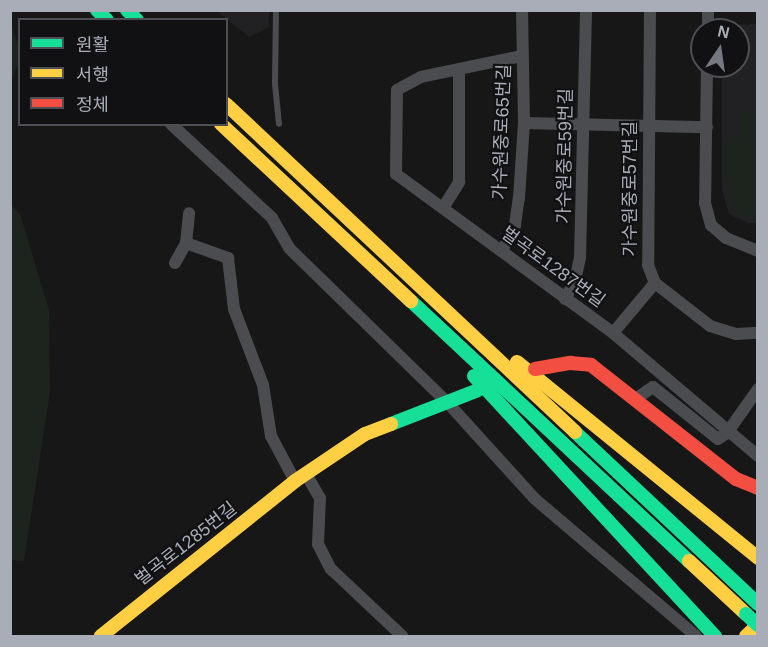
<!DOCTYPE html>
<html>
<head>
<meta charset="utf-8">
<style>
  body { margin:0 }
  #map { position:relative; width:768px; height:647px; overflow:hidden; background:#171717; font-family:Arial,"Noto Sans KR",sans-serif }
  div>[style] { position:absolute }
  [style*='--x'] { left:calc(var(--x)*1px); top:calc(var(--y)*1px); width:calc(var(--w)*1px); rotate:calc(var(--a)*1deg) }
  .built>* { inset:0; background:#212123 }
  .green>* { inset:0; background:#1d241e }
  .lane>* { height:6px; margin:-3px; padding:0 3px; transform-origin:3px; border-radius:3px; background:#4b4c50 }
  .street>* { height:12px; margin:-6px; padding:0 6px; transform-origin:6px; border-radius:6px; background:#4b4c50 }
  .fast>* { height:14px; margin:-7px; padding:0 7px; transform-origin:7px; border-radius:7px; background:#16e098 }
  .slow>* { height:14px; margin:-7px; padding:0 7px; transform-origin:7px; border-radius:7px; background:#ffcf43 }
  .jam>* { height:14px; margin:-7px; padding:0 7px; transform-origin:7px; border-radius:7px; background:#f24e42 }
  .fast-bridge>* { height:14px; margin:-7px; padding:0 7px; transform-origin:7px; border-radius:7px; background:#16e098 }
  span { translate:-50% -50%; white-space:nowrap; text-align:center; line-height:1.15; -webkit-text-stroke:4.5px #111113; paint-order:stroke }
  .street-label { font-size:18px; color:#a8adb8 }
  .frame { position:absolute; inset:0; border:12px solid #a8adb8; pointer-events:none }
  .legend { position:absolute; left:18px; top:18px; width:210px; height:108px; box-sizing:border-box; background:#111113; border:2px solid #4d4f55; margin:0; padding:8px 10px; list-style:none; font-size:18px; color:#a8adb8 }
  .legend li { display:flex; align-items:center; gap:12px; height:30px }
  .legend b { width:30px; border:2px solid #4d4f55 }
  .north { position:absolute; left:690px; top:18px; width:60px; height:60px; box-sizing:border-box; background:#111113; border:2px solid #4d4f55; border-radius:50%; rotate:13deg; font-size:16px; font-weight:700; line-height:24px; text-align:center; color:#a8adb8 }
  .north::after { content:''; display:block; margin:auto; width:21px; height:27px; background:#757880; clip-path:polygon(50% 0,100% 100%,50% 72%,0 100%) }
</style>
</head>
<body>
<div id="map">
  <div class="built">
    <i style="clip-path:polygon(217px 11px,269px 11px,269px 27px,249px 37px)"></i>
    <i style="clip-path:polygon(757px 24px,757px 223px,748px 223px,729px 214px,722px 190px,722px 66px,738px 66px,738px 30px,723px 30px,723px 25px)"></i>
  </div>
  <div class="green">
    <i style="clip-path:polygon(10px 21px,20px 50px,19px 62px,11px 81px)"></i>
    <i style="clip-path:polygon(740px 112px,757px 112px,757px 221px,733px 208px,727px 181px,727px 140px,740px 137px)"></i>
    <i style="clip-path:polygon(10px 204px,20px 214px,49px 310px,50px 392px,24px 561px,10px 560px)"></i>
  </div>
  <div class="lane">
    <i style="--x:276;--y:10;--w:74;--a:90.8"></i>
    <i style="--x:275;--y:84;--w:40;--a:84.3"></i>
  </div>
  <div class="street">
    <i style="--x:650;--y:10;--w:255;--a:90.4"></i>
    <i style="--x:648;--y:265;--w:19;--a:69"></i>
    <i style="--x:655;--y:283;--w:70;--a:38"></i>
    <i style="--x:710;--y:326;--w:27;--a:17"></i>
    <i style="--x:736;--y:334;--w:22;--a:-3"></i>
    <i style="--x:708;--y:30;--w:20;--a:-90"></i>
    <i style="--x:522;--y:56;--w:103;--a:168.3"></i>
    <i style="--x:421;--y:77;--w:27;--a:152"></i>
    <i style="--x:397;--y:90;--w:84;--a:90.7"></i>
    <i style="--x:396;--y:174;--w:269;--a:36.2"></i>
    <i style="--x:613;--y:333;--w:190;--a:40.3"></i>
    <i style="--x:707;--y:66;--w:137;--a:90.8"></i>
    <i style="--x:705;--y:203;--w:23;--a:75"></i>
    <i style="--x:711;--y:225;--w:20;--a:41"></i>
    <i style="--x:726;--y:238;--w:35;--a:22"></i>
    <i style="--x:524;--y:123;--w:183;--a:1.3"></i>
    <i style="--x:171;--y:124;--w:138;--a:42.9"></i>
    <i style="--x:272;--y:218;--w:34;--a:60"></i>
    <i style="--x:289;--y:248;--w:221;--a:44.3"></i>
    <i style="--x:447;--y:402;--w:131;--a:47.8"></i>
    <i style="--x:535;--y:499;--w:211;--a:40.4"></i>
    <i style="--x:443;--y:208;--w:31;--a:-58"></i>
    <i style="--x:459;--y:182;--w:112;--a:-90"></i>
    <i style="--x:186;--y:243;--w:45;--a:19.7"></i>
    <i style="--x:228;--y:258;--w:51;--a:83.3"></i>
    <i style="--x:234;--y:309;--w:81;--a:69.1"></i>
    <i style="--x:263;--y:385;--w:52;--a:81.1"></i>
    <i style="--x:271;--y:436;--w:51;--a:61.9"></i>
    <i style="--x:502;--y:251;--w:29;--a:-63"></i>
    <i style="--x:515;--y:225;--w:27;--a:-82"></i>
    <i style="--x:519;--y:198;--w:75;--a:-86.2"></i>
    <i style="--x:524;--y:123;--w:113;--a:-91"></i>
    <i style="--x:175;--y:263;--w:23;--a:-61"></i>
    <i style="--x:186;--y:243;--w:30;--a:-84"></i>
    <i style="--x:565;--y:299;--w:21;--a:-61"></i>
    <i style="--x:575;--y:281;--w:24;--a:-78"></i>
    <i style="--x:580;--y:258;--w:248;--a:-88.6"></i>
    <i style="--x:613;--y:333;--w:65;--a:-50"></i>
    <i style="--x:637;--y:398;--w:19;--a:-35"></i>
    <i style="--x:653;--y:387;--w:83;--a:38.7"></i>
    <i style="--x:718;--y:439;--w:11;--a:-34"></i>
    <i style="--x:727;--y:433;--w:54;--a:-54.8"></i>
    <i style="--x:306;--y:474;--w:28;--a:60"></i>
    <i style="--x:320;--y:498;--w:46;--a:92.5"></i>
    <i style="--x:318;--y:544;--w:28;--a:63"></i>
    <i style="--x:331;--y:569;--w:98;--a:43.3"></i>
  </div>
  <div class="fast">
    <i style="--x:97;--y:10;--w:14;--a:45"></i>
    <i style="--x:127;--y:10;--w:14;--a:45"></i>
    <i style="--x:411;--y:301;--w:381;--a:43.1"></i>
    <i style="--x:474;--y:376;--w:355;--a:47.2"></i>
    <i style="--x:391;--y:424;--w:93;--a:-21.3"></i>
    <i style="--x:575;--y:432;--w:251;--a:43.2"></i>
  </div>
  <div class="slow">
    <i style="--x:226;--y:104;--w:479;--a:43.2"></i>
    <i style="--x:221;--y:124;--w:260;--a:43"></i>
    <i style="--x:517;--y:362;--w:311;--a:39.1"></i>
    <i style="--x:689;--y:561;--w:78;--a:42.9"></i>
    <i style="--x:101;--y:636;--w:248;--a:-38.6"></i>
    <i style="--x:295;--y:481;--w:84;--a:-33.9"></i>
    <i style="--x:365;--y:434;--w:28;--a:-21"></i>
    <i style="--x:746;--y:636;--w:16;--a:-43"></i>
  </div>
  <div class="jam">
    <i style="--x:535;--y:369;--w:36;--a:-10"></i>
    <i style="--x:570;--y:363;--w:21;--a:5"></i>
    <i style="--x:591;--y:365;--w:184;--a:38.2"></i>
    <i style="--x:736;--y:479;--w:24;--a:22"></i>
  </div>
  <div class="fast-bridge">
    <i style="--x:746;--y:614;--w:16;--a:43"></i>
  </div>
  <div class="street-label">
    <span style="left:502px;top:132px;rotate:-88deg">가수원중로65번길</span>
    <span style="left:565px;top:156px;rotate:-89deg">가수원중로59번길</span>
    <span style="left:630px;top:189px;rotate:-90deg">가수원중로57번길</span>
    <span style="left:553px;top:267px;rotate:36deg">벌곡로1287번길</span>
    <span style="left:186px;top:544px;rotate:-38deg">벌곡로1285번길</span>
  </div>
  <div class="frame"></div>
  <ul class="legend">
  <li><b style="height:8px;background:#16e098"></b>원활</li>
  <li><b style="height:8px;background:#ffcf43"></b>서행</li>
  <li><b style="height:8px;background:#f24e42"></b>정체</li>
  </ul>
  <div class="north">N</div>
</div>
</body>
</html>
